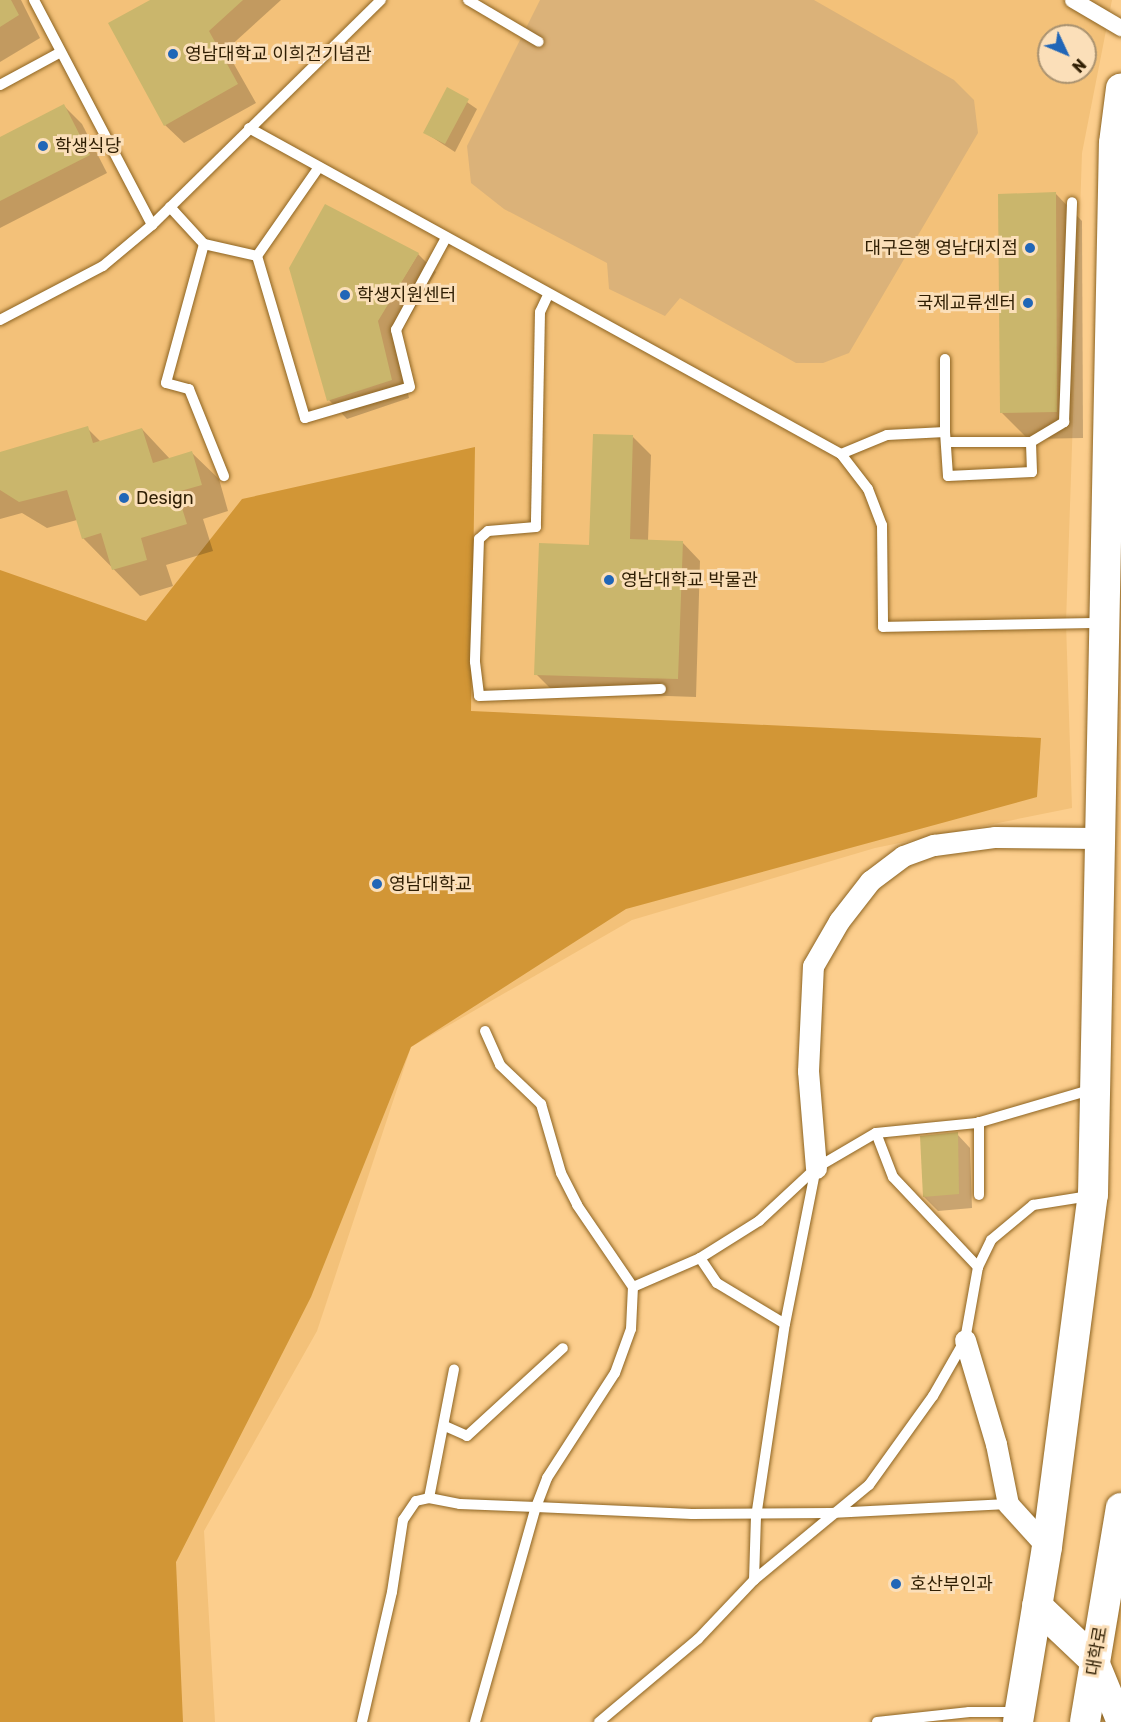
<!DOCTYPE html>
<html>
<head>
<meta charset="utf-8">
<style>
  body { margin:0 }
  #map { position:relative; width:1121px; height:1722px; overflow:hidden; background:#fcce8d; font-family:Rubik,"Noto Sans KR",sans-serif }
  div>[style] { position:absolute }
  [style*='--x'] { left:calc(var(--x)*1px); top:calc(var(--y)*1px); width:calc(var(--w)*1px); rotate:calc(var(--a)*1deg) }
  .built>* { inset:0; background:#f3c179 }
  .green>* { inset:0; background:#dbb279 }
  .forest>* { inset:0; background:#d29636 }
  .shadow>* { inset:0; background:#0003 }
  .building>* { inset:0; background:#cab66c }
  .roads { filter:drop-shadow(0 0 2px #8d6422) drop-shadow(0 0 2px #8d6422) }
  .service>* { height:10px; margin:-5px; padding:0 5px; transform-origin:5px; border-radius:5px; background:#fff }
  .pedestrian>* { height:16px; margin:-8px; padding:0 8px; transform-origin:8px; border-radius:8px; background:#fff }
  .minor>* { height:21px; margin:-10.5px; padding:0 10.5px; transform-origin:10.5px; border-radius:10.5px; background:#fff }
  .tertiary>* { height:27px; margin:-13.5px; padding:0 13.5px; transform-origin:13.5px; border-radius:13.5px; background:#fff }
  .secondary>* { height:30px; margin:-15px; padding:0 15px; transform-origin:15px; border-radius:15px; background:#fff }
  .dots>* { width:16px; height:16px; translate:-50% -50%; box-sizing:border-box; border:3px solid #fbdfb9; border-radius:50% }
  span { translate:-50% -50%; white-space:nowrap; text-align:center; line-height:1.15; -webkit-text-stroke:6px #fbdfb9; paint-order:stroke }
  .poi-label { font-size:18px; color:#2f1e03 }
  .left { translate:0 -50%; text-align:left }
  .right { translate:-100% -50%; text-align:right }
  .street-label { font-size:18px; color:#2f1e03 }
  .north { position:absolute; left:1037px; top:24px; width:60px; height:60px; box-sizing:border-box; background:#fbdfb9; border:2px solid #a99270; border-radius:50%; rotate:134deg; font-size:16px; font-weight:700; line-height:24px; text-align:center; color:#2f1e03 }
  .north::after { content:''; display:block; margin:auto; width:21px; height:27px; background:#2166b7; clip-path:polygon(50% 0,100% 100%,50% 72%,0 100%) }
</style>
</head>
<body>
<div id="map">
  <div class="built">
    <i style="clip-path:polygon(evenodd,0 0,1112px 0,1082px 153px,1066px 623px,1072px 808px,875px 848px,632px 920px,411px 1047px,317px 1331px,204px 1531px,215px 1722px,0 1722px,0 0,1049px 36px,1085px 36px,1085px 72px,1049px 72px,1049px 36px)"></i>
    <i style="clip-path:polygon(1121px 1561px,1121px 1722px,1095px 1661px)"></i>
  </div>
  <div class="green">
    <i style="clip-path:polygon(540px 0,814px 0,954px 80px,974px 100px,978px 133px,849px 353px,823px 363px,796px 363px,680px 298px,665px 316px,609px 289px,607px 263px,504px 209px,471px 183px,467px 146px)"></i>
  </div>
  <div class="forest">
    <i style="clip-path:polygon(475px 447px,471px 711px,1041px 738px,1037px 797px,626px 909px,411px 1047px,311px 1297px,176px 1562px,183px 1722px,0 1722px,0 570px,146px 621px,242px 499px)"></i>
  </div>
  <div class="shadow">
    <i style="clip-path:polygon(0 0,21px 0,40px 38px,0 62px)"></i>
    <i style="clip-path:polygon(153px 0,281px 0,226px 50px,256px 103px,184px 143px,165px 125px)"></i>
    <i style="clip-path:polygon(448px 89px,477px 109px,455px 152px,424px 132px)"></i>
    <i style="clip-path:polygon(64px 106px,82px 124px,107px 173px,0 228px,0 139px)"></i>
    <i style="clip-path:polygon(1056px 194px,1082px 221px,1083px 438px,1028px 439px,1002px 413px)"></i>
    <i style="clip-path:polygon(418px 254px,436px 272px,396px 340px,409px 398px,347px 419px,329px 400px)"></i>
    <i style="clip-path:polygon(87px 428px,101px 442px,142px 429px,170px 459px,192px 453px,219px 479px,228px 511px,203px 519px,213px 551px,166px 565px,173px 586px,140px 596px,83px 538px,77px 520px,47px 528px,22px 513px,0 519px,0 454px)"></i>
    <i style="clip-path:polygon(633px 437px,651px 455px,648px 541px,682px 542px,700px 561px,696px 697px,554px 692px,536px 674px)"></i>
    <i style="clip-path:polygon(957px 1134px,970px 1148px,972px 1208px,938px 1211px,924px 1197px)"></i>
  </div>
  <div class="building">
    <i style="clip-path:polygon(0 0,11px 0,19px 15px,0 27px)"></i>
    <i style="clip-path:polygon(150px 0,243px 0,209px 31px,238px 84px,164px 126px,108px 23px)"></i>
    <i style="clip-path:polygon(447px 87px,469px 99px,445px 144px,423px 133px)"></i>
    <i style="clip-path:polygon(64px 104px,90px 155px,0 201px,0 137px)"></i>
    <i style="clip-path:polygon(1056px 192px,1057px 412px,1000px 413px,998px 194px)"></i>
    <i style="clip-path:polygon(325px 204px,419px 253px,378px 321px,392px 380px,327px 401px,289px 268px)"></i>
    <i style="clip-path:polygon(88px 426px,93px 443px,142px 428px,153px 463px,192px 451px,202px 485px,177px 492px,187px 524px,141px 538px,147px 560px,112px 570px,101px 533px,82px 539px,67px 490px,19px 502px,0 490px,0 452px)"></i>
    <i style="clip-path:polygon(593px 434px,633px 435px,630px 539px,683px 541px,678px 679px,534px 675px,539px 543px,589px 545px)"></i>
    <i style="clip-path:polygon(958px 1132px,959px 1194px,923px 1197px,920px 1136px)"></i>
  </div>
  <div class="roads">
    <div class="service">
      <i style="--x:34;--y:0;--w:254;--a:62.3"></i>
      <i style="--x:468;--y:0;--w:82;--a:30.6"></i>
      <i style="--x:0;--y:85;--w:69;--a:-28.4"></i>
      <i style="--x:249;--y:128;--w:676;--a:28.84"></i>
      <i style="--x:841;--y:454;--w:44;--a:52.4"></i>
      <i style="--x:868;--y:489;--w:39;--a:69"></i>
      <i style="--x:882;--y:525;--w:102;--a:89.4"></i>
      <i style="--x:883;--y:627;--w:218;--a:-1.1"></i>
      <i style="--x:319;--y:167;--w:108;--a:124.9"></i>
      <i style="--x:257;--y:256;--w:169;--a:73.5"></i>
      <i style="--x:305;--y:418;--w:109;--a:-16.4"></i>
      <i style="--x:410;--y:387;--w:59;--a:-103.8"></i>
      <i style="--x:396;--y:330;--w:105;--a:-61.5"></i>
      <i style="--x:170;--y:207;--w:50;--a:47.4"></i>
      <i style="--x:204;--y:244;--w:144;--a:105.3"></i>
      <i style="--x:166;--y:383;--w:24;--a:15"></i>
      <i style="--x:189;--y:389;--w:94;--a:68.1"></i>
      <i style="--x:204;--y:244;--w:54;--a:12.8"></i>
      <i style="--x:548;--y:295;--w:19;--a:115"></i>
      <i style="--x:540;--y:312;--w:215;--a:91.1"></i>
      <i style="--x:536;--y:527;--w:48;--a:175.2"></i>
      <i style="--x:488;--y:531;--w:12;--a:138"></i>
      <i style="--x:479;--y:539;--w:123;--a:91.9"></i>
      <i style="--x:475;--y:662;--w:34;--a:83"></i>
      <i style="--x:479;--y:696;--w:182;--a:-2.2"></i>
      <i style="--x:0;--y:320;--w:116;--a:-27.7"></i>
      <i style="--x:103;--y:266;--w:64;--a:-39.9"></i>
      <i style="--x:152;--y:225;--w:321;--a:-44.5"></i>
      <i style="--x:945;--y:432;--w:73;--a:-90"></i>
      <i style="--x:1031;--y:442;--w:39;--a:-31"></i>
      <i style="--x:1064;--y:422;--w:220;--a:-87.9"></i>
      <i style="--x:841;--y:454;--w:50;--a:-22.4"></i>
      <i style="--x:887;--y:435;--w:58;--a:-3"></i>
      <i style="--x:945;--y:432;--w:44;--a:86.1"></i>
      <i style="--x:948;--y:476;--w:84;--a:-2.7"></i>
      <i style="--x:1032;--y:472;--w:30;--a:-92"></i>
      <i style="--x:1031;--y:442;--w:85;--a:180"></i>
      <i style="--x:485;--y:1031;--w:37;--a:66"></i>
      <i style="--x:500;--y:1065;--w:57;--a:43.6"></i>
      <i style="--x:541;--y:1104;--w:72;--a:73.8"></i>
      <i style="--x:561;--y:1173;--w:36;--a:63"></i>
      <i style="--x:577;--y:1205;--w:99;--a:55.7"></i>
      <i style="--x:979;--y:1122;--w:73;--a:90"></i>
      <i style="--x:876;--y:1133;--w:47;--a:68.9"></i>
      <i style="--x:893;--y:1177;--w:124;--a:46.6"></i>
      <i style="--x:700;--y:1258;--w:30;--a:56"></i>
      <i style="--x:717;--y:1283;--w:79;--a:31.1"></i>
      <i style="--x:785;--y:1324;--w:159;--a:-78.8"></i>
      <i style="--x:445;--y:1426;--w:24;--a:24"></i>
      <i style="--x:467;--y:1436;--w:130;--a:-42.5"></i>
      <i style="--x:429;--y:1498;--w:131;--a:-79"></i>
      <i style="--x:754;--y:1580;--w:63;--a:-88.2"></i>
      <i style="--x:756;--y:1517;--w:195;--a:-81.5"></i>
      <i style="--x:362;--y:1722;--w:133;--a:-77"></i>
      <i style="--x:392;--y:1592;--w:73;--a:-81.3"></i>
      <i style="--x:403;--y:1520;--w:23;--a:-56"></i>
      <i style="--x:416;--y:1501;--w:13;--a:-13"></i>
      <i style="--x:429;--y:1498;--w:32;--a:11"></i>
      <i style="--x:460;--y:1504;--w:76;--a:2.3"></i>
      <i style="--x:536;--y:1507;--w:31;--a:-69"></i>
      <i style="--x:547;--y:1478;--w:125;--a:-57.1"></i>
      <i style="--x:615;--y:1373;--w:47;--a:-70"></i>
      <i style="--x:631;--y:1329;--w:42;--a:-87.3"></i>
      <i style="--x:633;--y:1287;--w:73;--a:-23.4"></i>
      <i style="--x:700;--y:1258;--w:70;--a:-32.1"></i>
      <i style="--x:759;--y:1221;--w:78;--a:-42.9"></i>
      <i style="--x:816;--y:1168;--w:69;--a:-30.3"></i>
      <i style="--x:876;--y:1133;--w:101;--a:-5.7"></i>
      <i style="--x:977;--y:1123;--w:121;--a:-16.3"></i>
      <i style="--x:475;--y:1722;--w:223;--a:-74.2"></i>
      <i style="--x:536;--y:1507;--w:156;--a:2.6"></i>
      <i style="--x:692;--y:1514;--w:139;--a:-0.4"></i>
      <i style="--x:831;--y:1513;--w:177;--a:-2.9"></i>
      <i style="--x:599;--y:1722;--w:129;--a:-40"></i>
      <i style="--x:698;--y:1639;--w:81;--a:-46.5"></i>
      <i style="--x:754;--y:1580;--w:149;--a:-39.6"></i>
      <i style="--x:869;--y:1485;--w:110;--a:-54.3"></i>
      <i style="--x:933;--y:1396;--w:64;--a:-60.3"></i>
      <i style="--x:965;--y:1340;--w:74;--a:-79.9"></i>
      <i style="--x:978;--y:1267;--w:30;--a:-64"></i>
      <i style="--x:991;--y:1240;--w:55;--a:-39.8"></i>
      <i style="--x:1033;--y:1205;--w:57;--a:-9.1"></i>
      <i style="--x:877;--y:1722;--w:93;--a:-6.2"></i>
      <i style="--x:969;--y:1712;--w:48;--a:0"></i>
    </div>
    <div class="pedestrian">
      <i style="--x:1073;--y:0;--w:56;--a:30.3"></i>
    </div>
    <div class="minor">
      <i style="--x:816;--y:1168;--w:97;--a:-94.7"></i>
      <i style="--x:808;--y:1071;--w:105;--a:-87.3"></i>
      <i style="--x:813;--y:966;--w:52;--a:-60"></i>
      <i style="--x:839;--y:921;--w:51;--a:-52.2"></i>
      <i style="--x:870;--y:881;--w:41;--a:-37.1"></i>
      <i style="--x:903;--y:856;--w:33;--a:-20"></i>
      <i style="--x:934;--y:845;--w:62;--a:-7.5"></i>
      <i style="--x:995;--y:837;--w:102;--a:0.6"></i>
      <i style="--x:965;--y:1340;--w:109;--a:73.4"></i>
      <i style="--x:996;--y:1444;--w:61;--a:78.7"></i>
      <i style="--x:1008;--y:1504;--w:58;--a:47.8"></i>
    </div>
    <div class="tertiary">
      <i style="--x:1095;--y:1661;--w:66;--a:67.7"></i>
    </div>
    <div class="secondary">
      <i style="--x:1037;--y:1606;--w:80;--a:43.5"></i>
      <i style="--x:1018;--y:1722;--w:177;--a:-80.6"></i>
      <i style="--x:1047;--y:1547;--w:355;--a:-82.6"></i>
      <i style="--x:1093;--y:1195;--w:1052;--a:-88.86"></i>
      <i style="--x:1114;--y:143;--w:55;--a:-82.7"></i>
      <i style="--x:1085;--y:1722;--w:217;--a:-80.5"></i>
    </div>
  </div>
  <div class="dots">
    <i style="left:173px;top:54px;background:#2166b7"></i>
    <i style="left:43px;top:146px;background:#2166b7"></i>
    <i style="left:1030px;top:248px;background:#2166b7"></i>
    <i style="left:345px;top:295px;background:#2166b7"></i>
    <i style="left:1028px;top:303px;background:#2166b7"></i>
    <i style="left:124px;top:498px;background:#2166b7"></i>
    <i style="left:609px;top:580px;background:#2166b7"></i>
    <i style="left:377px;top:884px;background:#2166b7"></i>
    <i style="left:896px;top:1584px;background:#2166b7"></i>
  </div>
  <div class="poi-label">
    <span class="left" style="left:185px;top:54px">영남대학교 이희건기념관</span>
    <span class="left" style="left:55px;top:146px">학생식당</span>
    <span class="right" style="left:1018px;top:248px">대구은행 영남대지점</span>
    <span class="left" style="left:357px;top:295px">학생지원센터</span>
    <span class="right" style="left:1016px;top:303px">국제교류센터</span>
    <span class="left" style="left:136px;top:498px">Design</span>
    <span class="left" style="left:621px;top:580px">영남대학교 박물관</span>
    <span class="left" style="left:389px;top:884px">영남대학교</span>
    <span class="left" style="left:910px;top:1584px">호산부인과</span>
  </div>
  <div class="street-label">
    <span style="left:1097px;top:1651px;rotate:-80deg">대학로</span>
  </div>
  <div class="north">N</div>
</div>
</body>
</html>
